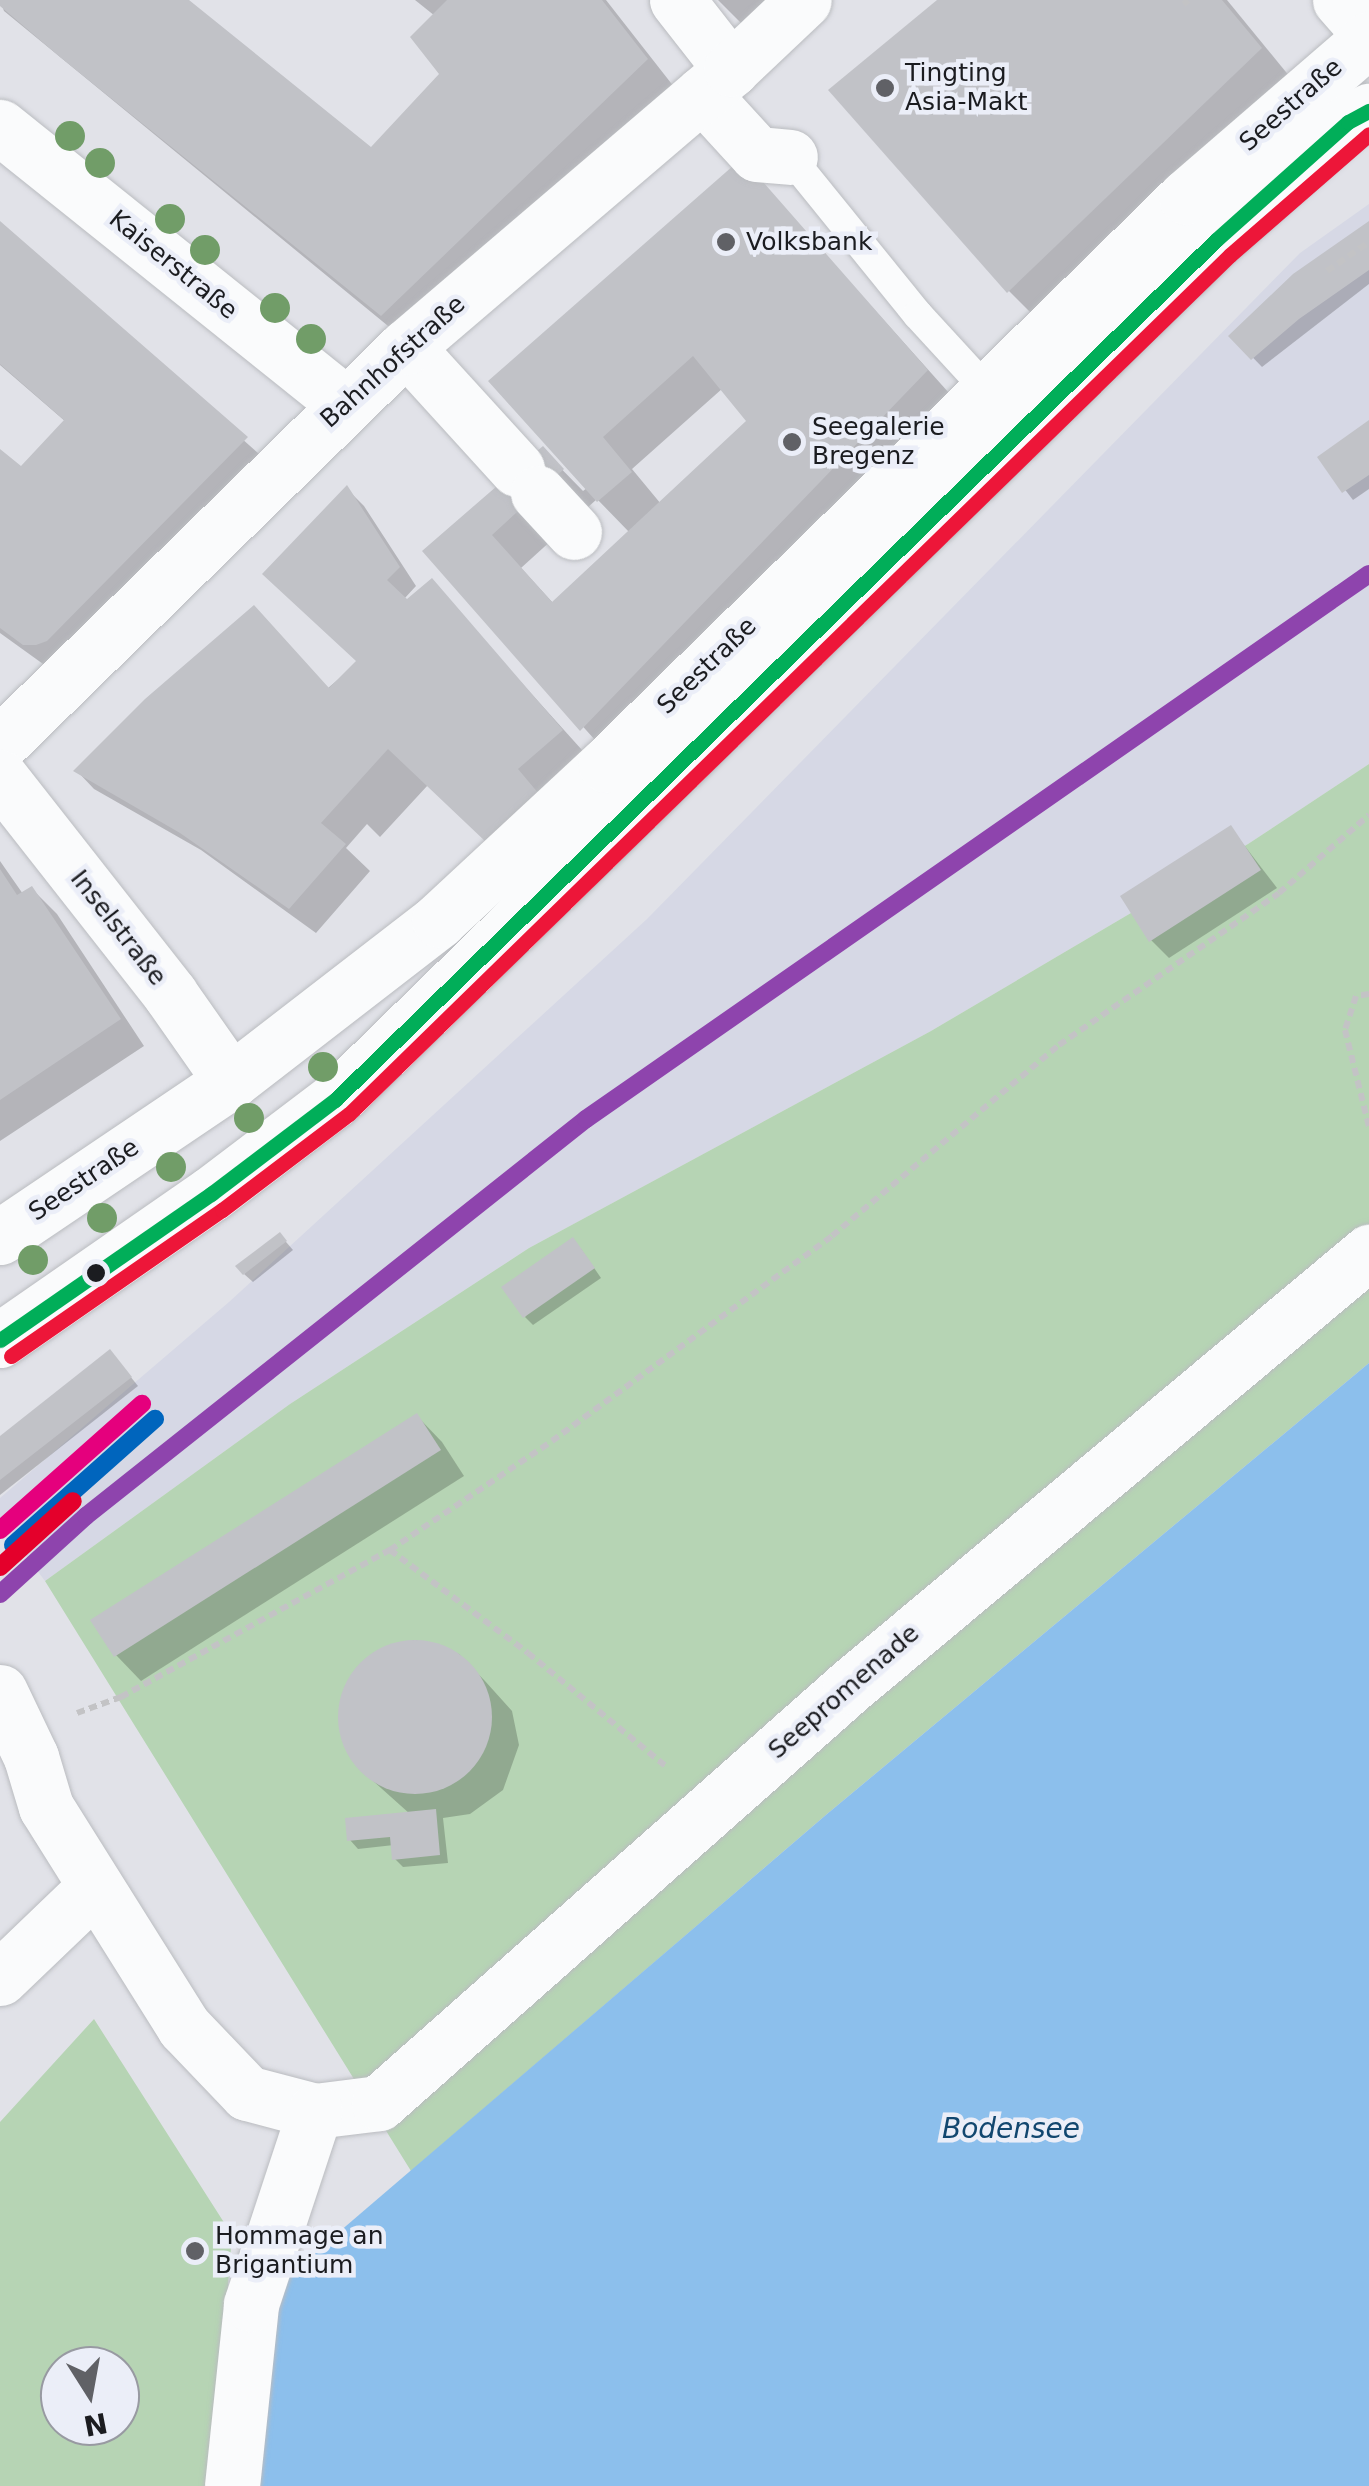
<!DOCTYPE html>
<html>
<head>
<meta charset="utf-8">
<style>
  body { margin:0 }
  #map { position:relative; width:1369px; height:2486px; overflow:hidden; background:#e1e2e8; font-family:"DejaVu Sans",sans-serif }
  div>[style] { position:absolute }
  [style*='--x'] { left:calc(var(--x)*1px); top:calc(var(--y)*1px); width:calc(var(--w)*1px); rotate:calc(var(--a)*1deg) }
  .built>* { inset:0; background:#d6d8e5 }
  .green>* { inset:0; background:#b6d4b4 }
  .water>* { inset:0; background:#8cbfec }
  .shadow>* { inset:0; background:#0003 }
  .building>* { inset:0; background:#c1c2c7 }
  .round { border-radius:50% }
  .path>* { height:6px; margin-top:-3px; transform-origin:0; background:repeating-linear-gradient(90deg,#c3c3c5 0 8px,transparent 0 13px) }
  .roads { filter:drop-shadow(0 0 2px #babcc0) drop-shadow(0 0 2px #babcc0) }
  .lane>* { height:30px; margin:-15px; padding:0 15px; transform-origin:15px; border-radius:15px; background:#fafbfc }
  .street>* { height:55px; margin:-27.5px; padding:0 27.5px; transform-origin:27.5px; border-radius:27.5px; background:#fafbfc }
  .primary>* { height:55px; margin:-27.5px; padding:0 27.5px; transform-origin:27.5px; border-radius:27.5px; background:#fafbfc }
  .bus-1>* { height:15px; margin:-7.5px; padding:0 7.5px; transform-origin:7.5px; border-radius:7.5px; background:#01ae59 }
  .bus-2>* { height:15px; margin:-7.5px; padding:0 7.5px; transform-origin:7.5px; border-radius:7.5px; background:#ed1639 }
  .rail-1>* { height:18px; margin:-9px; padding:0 9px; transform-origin:9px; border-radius:9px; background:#8e44ad }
  .rail-2>* { height:18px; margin:-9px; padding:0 9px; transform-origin:9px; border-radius:9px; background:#e5007d }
  .rail-3>* { height:18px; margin:-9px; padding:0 9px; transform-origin:9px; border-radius:9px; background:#0065bd }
  .rail-4>* { height:18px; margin:-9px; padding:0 9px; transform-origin:9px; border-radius:9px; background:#e4002b }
  .trees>* { width:30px; height:30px; margin:-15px; border-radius:50%; background:#719d68 }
  .dots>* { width:28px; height:28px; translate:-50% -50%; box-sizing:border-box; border:5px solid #ebeef8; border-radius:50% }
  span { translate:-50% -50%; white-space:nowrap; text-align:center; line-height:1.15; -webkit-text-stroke:9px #ebeef8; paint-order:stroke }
  .poi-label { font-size:25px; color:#1b1c20 }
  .left { translate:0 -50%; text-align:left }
  .street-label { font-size:25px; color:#1b1c20 }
  .water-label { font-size:28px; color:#12476f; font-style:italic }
  .north { position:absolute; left:40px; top:2346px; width:100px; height:100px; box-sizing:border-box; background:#ebeef8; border:2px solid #989aa2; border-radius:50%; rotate:169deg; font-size:28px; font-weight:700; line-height:40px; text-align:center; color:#1b1c20 }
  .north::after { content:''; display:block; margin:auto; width:35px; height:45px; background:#606166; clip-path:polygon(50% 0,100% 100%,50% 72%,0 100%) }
</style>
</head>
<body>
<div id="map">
  <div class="built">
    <i style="clip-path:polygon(1369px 204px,1369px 764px,1248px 844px,931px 1031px,529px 1248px,290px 1404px,45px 1581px,0 1521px,0 1498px,229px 1302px,647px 919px,1300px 253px)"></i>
  </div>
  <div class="green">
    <i style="clip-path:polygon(1369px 764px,1369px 1363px,827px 1814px,411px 2171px,45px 1581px,290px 1404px,529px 1248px,931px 1031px,1248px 844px)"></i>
    <i style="clip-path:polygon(evenodd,94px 2019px,232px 2235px,212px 2486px,0 2486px,0 2122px,94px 2019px,60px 2366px,120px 2366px,120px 2426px,60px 2426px,60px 2366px)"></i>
  </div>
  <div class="water">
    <i style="clip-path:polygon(1369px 1363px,1369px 2486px,254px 2486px,269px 2292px,827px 1814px)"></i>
  </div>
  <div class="shadow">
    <i style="clip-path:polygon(0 0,185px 0,371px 151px,442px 74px,435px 16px,415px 0,606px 0,678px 92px,421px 353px,4px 11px)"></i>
    <i style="clip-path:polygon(718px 0,768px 0,742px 24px)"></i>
    <i style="clip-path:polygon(941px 0,1227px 0,1299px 88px,1047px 329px,1009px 291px)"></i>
    <i style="clip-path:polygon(evenodd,742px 162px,958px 403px,613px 760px,425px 551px,543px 450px,583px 491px,587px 488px,492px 382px,742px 162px,723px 388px,750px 421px,661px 504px,632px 469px,723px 388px,742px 162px,597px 499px,630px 533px,554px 604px,521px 568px,597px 499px)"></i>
    <i style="clip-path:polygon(0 224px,277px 470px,50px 669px,0 633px,0 452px,22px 469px,66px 422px,0 365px)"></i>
    <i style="clip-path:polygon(1369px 224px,1369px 284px,1262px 367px,1232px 336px)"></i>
    <i style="clip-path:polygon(1369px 423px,1369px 489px,1353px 500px,1320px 457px)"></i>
    <i style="clip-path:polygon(347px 489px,364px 506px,416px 586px,404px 599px,417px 612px,431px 582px,600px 770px,554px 809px,428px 785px,380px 837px,367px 824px,346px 848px,370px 871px,316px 933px,201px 850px,94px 789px,77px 771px,328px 688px,359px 662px)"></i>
    <i style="clip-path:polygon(1231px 828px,1277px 888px,1169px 958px,1151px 940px)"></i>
    <i style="clip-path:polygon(0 861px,23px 894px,32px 889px,57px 914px,144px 1046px,0 1141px)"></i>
    <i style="clip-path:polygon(280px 1235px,293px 1250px,253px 1282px,244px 1274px)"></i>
    <i style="clip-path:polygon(581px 1249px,601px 1278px,533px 1325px,525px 1317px)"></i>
    <i style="clip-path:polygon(118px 1361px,138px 1386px,0 1495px,0 1439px)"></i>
    <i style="clip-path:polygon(417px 1416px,442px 1442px,464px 1476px,141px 1681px,116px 1655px)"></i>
    <i style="clip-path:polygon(415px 1640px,459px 1654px,485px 1681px,512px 1711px,519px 1745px,503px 1790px,470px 1814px,443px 1818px,448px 1863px,403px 1867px,395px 1859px,394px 1845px,358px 1849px,350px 1840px,410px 1814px,362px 1771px,346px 1749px,339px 1719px,345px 1686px,373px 1653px)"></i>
  </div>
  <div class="building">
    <i style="clip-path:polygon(0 0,189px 0,371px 147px,439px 74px,410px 37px,447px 0,602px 0,648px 59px,381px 316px,60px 57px,0 6px)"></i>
    <i style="clip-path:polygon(937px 0,1222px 0,1262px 48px,1007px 293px,828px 90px)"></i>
    <i style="clip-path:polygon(742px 158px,928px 370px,580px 731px,422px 551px,543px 446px,564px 469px,492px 535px,552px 602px,746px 421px,693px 356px,603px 437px,632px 472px,597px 502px,488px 381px)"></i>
    <i style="clip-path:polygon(0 221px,248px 437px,47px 641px,36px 645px,23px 645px,0 628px,0 449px,21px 466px,64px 420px,0 364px)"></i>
    <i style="clip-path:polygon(1369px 221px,1369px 270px,1299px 319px,1251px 360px,1228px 336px,1293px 274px)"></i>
    <i style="clip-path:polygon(1369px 420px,1369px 475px,1342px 493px,1317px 457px)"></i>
    <i style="clip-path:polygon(347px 485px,400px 567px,387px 580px,407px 599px,432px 578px,563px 730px,518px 769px,539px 794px,486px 842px,388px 749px,321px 823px,346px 844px,289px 909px,180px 833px,73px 771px,145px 699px,254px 605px,329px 688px,356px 661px,262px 574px)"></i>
    <i style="clip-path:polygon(1231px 825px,1261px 870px,1149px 942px,1120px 896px)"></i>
    <i style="clip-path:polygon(0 869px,17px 895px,32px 886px,121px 1019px,0 1100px)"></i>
    <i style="clip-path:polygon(280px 1232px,287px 1241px,243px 1275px,235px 1266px)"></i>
    <i style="clip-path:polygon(573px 1237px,595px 1268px,523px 1318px,501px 1287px)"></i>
    <i style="clip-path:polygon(110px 1349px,132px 1377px,0 1480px,0 1436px)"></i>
    <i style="clip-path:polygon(417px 1413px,441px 1450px,114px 1657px,90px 1620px)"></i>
    <i class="round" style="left:338px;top:1640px;width:154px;height:154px"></i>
    <i style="clip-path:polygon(436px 1809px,440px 1855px,392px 1860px,390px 1837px,347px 1841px,345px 1818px)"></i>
  </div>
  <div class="path">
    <i style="--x:1184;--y:0;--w:6;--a:51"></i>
    <i style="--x:1327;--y:271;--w:51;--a:-34.6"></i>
    <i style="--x:1369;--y:994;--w:13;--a:171"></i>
    <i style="--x:1356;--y:996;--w:36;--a:108"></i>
    <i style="--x:1345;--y:1030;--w:100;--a:76.1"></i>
    <i style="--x:390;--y:1550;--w:172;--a:36.7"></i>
    <i style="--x:528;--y:1653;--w:181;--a:39.4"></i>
    <i style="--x:77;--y:1713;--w:47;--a:-20"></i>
    <i style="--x:121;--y:1697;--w:307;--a:-28.7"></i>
    <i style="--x:390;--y:1550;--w:195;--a:-33.9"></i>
    <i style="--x:552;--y:1441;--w:347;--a:-36.2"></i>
    <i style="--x:832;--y:1236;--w:297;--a:-40.1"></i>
    <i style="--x:1059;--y:1045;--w:267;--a:-34.6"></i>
    <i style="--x:1279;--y:893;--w:119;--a:-40.9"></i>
  </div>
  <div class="roads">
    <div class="lane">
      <i style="--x:790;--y:157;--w:203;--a:51"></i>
      <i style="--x:918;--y:315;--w:103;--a:47.4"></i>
    </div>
    <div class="street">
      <i style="--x:677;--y:0;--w:88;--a:52"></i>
      <i style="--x:702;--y:94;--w:81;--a:47.5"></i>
      <i style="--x:757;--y:154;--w:33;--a:5"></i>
      <i style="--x:0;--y:127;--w:443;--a:38.7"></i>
      <i style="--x:406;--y:347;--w:165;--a:47.7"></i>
      <i style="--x:538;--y:493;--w:53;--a:47.3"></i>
      <i style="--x:0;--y:744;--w:568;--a:-44.36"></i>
      <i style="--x:406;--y:347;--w:428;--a:-40.5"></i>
      <i style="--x:731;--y:69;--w:100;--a:-43.4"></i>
      <i style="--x:0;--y:777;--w:276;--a:51.9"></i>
      <i style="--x:170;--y:994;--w:106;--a:55"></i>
      <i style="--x:0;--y:1692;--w:72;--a:64.5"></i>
      <i style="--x:31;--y:1757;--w:52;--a:73.3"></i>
      <i style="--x:46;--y:1807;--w:260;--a:57.9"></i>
      <i style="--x:184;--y:2027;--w:91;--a:46.3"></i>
      <i style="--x:247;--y:2093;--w:70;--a:14.8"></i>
      <i style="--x:315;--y:2111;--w:64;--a:-7.1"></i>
      <i style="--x:379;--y:2103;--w:629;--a:-41.52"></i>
      <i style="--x:850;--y:1686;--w:677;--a:-39.9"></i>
      <i style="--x:0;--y:1978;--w:132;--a:-43.8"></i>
      <i style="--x:232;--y:2486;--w:183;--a:-84"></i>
      <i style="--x:251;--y:2304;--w:203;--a:-71.7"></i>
    </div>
    <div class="primary">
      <i style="--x:1340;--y:0;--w:44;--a:48.7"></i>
      <i style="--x:0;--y:1237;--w:279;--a:-34"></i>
      <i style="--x:231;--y:1081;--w:263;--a:-37.7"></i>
      <i style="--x:439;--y:920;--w:228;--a:-42.9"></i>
      <i style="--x:606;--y:765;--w:812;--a:-44.4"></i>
      <i style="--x:1186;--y:197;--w:242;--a:-40.8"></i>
      <i style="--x:0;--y:1340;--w:257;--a:-34.7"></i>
      <i style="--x:211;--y:1194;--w:156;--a:-37.2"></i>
      <i style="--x:335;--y:1100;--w:1231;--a:-44.31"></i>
      <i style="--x:1216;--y:240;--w:177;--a:-41.8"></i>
      <i style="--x:1348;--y:122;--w:24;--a:-28"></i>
    </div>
  </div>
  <div class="bus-1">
    <i style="--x:0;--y:1340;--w:257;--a:-34.7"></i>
    <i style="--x:211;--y:1194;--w:156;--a:-37.2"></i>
    <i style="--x:335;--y:1100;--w:1231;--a:-44.31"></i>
    <i style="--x:1216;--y:240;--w:177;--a:-41.8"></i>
    <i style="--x:1348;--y:122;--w:24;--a:-28"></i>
  </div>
  <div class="bus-2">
    <i style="--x:11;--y:1356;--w:257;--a:-34.7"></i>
    <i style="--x:222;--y:1210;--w:159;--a:-37.1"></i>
    <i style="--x:349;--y:1114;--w:1230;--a:-44.28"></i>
    <i style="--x:1230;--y:255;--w:184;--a:-41"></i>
  </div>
  <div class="rail-1">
    <i style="--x:0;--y:1594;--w:116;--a:-42.2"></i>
    <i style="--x:86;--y:1516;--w:638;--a:-38.45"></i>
    <i style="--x:586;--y:1119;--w:954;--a:-34.84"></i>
  </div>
  <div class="rail-2">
    <i style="--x:0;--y:1530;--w:190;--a:-41.6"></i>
  </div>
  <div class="rail-3">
    <i style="--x:13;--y:1545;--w:190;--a:-41.6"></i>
  </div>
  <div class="rail-4">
    <i style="--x:0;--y:1567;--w:98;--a:-42.1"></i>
  </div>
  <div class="trees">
    <i style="left:70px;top:136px"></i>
    <i style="left:100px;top:163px"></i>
    <i style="left:170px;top:219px"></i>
    <i style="left:205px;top:250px"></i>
    <i style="left:275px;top:308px"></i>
    <i style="left:311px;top:339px"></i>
    <i style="left:323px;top:1067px"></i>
    <i style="left:249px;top:1118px"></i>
    <i style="left:171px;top:1167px"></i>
    <i style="left:102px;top:1218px"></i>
    <i style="left:33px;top:1260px"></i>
  </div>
  <div class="dots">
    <i style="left:885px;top:88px;background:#606166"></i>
    <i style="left:726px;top:242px;background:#606166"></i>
    <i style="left:792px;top:442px;background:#606166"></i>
    <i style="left:96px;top:1273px;background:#1b1c20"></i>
    <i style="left:195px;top:2251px;background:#606166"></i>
  </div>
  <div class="poi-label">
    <span class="left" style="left:905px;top:88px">Tingting<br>Asia-Makt</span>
    <span class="left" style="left:746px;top:242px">Volksbank</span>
    <span class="left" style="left:812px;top:442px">Seegalerie<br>Bregenz</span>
    <span class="left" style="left:215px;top:2251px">Hommage an<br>Brigantium</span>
  </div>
  <div class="street-label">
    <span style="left:1291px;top:105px;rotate:-41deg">Seestraße</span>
    <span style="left:173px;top:265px;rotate:39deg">Kaiserstraße</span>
    <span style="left:393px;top:362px;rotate:-42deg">Bahnhofstraße</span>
    <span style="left:707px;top:666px;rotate:-44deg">Seestraße</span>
    <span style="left:118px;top:928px;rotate:52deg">Inselstraße</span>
    <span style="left:84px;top:1180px;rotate:-34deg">Seestraße</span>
    <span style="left:844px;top:1692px;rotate:-41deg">Seepromenade</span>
  </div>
  <div class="water-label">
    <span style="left:1011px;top:2129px">Bodensee</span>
  </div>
  <div class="north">N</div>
</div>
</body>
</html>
